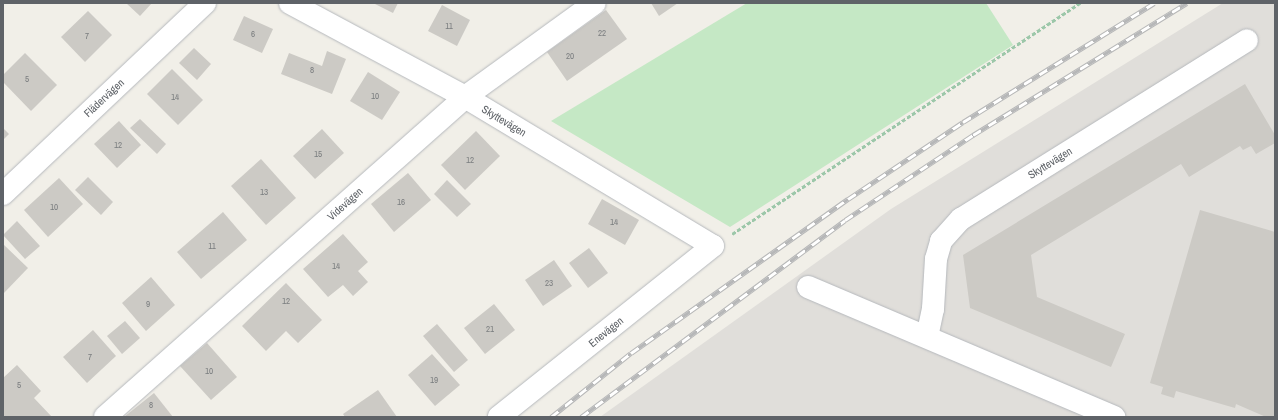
<!DOCTYPE html>
<html>
<head>
<meta charset="utf-8">
<style>
  body { margin:0 }
  #map { position:relative; width:1278px; height:420px; overflow:hidden; background:#f1efe8; font-family:"Archivo Narrow",sans-serif }
  div>[style] { position:absolute }
  [style*='--x'] { left:calc(var(--x)*1px); top:calc(var(--y)*1px); width:calc(var(--w)*1px); rotate:calc(var(--a)*1deg) }
  .industrial>* { inset:0; background:#e0deda }
  .green>* { inset:0; background:#c5e8c5 }
  .building>* { inset:0; background:#cccac5 }
  .path>* { height:2.5px; margin-top:-1.25px; transform-origin:0; background:repeating-linear-gradient(90deg,#9cc7a9 0 4px,transparent 0 6px) }
  .roads { filter:drop-shadow(0 0 1px #b5b8bc) drop-shadow(0 0 1px #b5b8bc) }
  .minor>* { height:22px; margin:-11px; padding:0 11px; transform-origin:11px; border-radius:11px; background:#fff }
  .rail>* { height:4.5px; margin-top:-2.25px; transform-origin:0; background:repeating-linear-gradient(90deg,#fff 0 9px,#b6b7b8 0 18px); box-sizing:border-box; border-block:1px solid #b6b7b8 }
  span { translate:-50% -50%; white-space:nowrap; text-align:center; line-height:1.15; -webkit-text-stroke:3.5px #fff; paint-order:stroke }
  .number-label { font-size:9px; color:#7a7d7f }
  .number-label span { -webkit-text-stroke-width:0 }
  .street-label { font-size:11px; color:#5f6368 }
  .frame { position:absolute; inset:0; border:4px solid #5f6368; pointer-events:none }
</style>
</head>
<body>
<div id="map">
  <div class="industrial">
    <i style="clip-path:polygon(1223px 3px,1275px 3px,1275px 417px,600px 417px,891px 209px)"></i>
  </div>
  <div class="green">
    <i style="clip-path:polygon(747px 3px,986px 3px,1013px 45px,730px 227px,551px 121px)"></i>
  </div>
  <div class="building">
    <i style="clip-path:polygon(126px 3px,152px 3px,140px 16px)"></i>
    <i style="clip-path:polygon(373px 3px,398px 3px,393px 13px)"></i>
    <i style="clip-path:polygon(651px 3px,678px 3px,659px 16px)"></i>
    <i style="clip-path:polygon(442px 5px,470px 20px,457px 46px,428px 31px)"></i>
    <i style="clip-path:polygon(606px 10px,627px 39px,567px 81px,547px 52px)"></i>
    <i style="clip-path:polygon(88px 11px,112px 35px,85px 62px,61px 37px)"></i>
    <i style="clip-path:polygon(244px 16px,273px 29px,262px 53px,233px 40px)"></i>
    <i style="clip-path:polygon(194px 48px,211px 64px,197px 80px,179px 63px)"></i>
    <i style="clip-path:polygon(327px 51px,346px 59px,332px 94px,281px 74px,289px 53px,322px 66px)"></i>
    <i style="clip-path:polygon(25px 53px,57px 85px,31px 111px,3px 82px,3px 75px)"></i>
    <i style="clip-path:polygon(172px 69px,203px 100px,178px 125px,147px 94px)"></i>
    <i style="clip-path:polygon(368px 72px,400px 92px,382px 120px,350px 101px)"></i>
    <i style="clip-path:polygon(1245px 84px,1275px 135px,1275px 143px,1256px 154px,1251px 146px,1243px 150px,1240px 146px,1189px 177px,1181px 164px,1031px 255px,1037px 297px,1125px 334px,1111px 367px,970px 308px,963px 255px)"></i>
    <i style="clip-path:polygon(140px 119px,166px 144px,157px 154px,130px 128px)"></i>
    <i style="clip-path:polygon(119px 121px,141px 145px,117px 168px,94px 144px)"></i>
    <i style="clip-path:polygon(3px 128px,9px 134px,3px 140px)"></i>
    <i style="clip-path:polygon(322px 129px,344px 153px,315px 179px,293px 156px)"></i>
    <i style="clip-path:polygon(476px 131px,500px 156px,465px 190px,441px 165px)"></i>
    <i style="clip-path:polygon(261px 159px,296px 198px,266px 225px,231px 186px)"></i>
    <i style="clip-path:polygon(408px 173px,431px 200px,394px 232px,371px 204px)"></i>
    <i style="clip-path:polygon(88px 177px,113px 202px,101px 215px,75px 190px)"></i>
    <i style="clip-path:polygon(59px 178px,83px 204px,48px 237px,24px 210px)"></i>
    <i style="clip-path:polygon(447px 180px,471px 204px,457px 217px,434px 194px)"></i>
    <i style="clip-path:polygon(602px 199px,639px 220px,625px 245px,588px 224px)"></i>
    <i style="clip-path:polygon(1200px 210px,1275px 232px,1275px 417px,1266px 417px,1236px 404px,1235px 408px,1176px 391px,1174px 398px,1161px 394px,1163px 387px,1150px 383px)"></i>
    <i style="clip-path:polygon(223px 212px,247px 240px,201px 279px,177px 252px)"></i>
    <i style="clip-path:polygon(17px 221px,40px 246px,25px 259px,3px 235px)"></i>
    <i style="clip-path:polygon(343px 234px,368px 262px,358px 271px,368px 282px,353px 296px,343px 285px,328px 297px,303px 269px)"></i>
    <i style="clip-path:polygon(3px 244px,28px 268px,3px 294px)"></i>
    <i style="clip-path:polygon(589px 248px,608px 273px,588px 288px,569px 263px)"></i>
    <i style="clip-path:polygon(554px 260px,572px 286px,543px 306px,525px 280px)"></i>
    <i style="clip-path:polygon(151px 277px,175px 305px,146px 331px,122px 303px)"></i>
    <i style="clip-path:polygon(286px 283px,322px 320px,298px 343px,286px 331px,266px 351px,242px 326px)"></i>
    <i style="clip-path:polygon(494px 304px,515px 330px,485px 354px,464px 328px)"></i>
    <i style="clip-path:polygon(125px 321px,140px 338px,122px 354px,107px 336px)"></i>
    <i style="clip-path:polygon(437px 324px,468px 360px,454px 372px,423px 336px)"></i>
    <i style="clip-path:polygon(93px 330px,116px 356px,87px 383px,63px 357px)"></i>
    <i style="clip-path:polygon(207px 343px,237px 377px,211px 400px,180px 366px)"></i>
    <i style="clip-path:polygon(432px 354px,460px 385px,435px 406px,408px 375px)"></i>
    <i style="clip-path:polygon(17px 365px,41px 391px,34px 398px,52px 417px,3px 417px,3px 378px)"></i>
    <i style="clip-path:polygon(378px 390px,397px 417px,345px 417px,343px 414px)"></i>
    <i style="clip-path:polygon(154px 393px,173px 417px,124px 417px)"></i>
  </div>
  <div class="path">
    <i style="--x:732;--y:234;--w:418;--a:-33.6"></i>
  </div>
  <div class="roads">
    <div class="minor">
      <i style="--x:290;--y:3;--w:199;--a:28.2"></i>
      <i style="--x:465;--y:97;--w:289;--a:31"></i>
      <i style="--x:713;--y:246;--w:274;--a:141.4"></i>
      <i style="--x:3;--y:194;--w:278;--a:-43.4"></i>
      <i style="--x:808;--y:287;--w:333;--a:23"></i>
      <i style="--x:927;--y:337;--w:29;--a:-78"></i>
      <i style="--x:933;--y:309;--w:50;--a:-86.6"></i>
      <i style="--x:936;--y:259;--w:19;--a:-74"></i>
      <i style="--x:941;--y:241;--w:30;--a:-48"></i>
      <i style="--x:961;--y:219;--w:337;--a:-32"></i>
      <i style="--x:105;--y:417;--w:482;--a:-41.6"></i>
      <i style="--x:465;--y:97;--w:160;--a:-35.9"></i>
    </div>
  </div>
  <div class="rail">
    <i style="--x:551;--y:417;--w:102;--a:-38.7"></i>
    <i style="--x:631;--y:353;--w:266;--a:-35.4"></i>
    <i style="--x:848;--y:199;--w:138;--a:-33.8"></i>
    <i style="--x:963;--y:122;--w:225;--a:-31.9"></i>
    <i style="--x:581;--y:417;--w:329;--a:-36.7"></i>
    <i style="--x:845;--y:220;--w:154;--a:-33.6"></i>
    <i style="--x:973;--y:135;--w:251;--a:-31.7"></i>
  </div>
  <div class="number-label">
    <span style="left:449px;top:26px">11</span>
    <span style="left:602px;top:33px">22</span>
    <span style="left:253px;top:34px">6</span>
    <span style="left:87px;top:36px">7</span>
    <span style="left:570px;top:56px">20</span>
    <span style="left:312px;top:70px">8</span>
    <span style="left:27px;top:79px">5</span>
    <span style="left:375px;top:96px">10</span>
    <span style="left:175px;top:97px">14</span>
    <span style="left:118px;top:145px">12</span>
    <span style="left:318px;top:154px">15</span>
    <span style="left:470px;top:160px">12</span>
    <span style="left:264px;top:192px">13</span>
    <span style="left:401px;top:202px">16</span>
    <span style="left:54px;top:207px">10</span>
    <span style="left:614px;top:222px">14</span>
    <span style="left:212px;top:246px">11</span>
    <span style="left:336px;top:266px">14</span>
    <span style="left:549px;top:283px">23</span>
    <span style="left:286px;top:301px">12</span>
    <span style="left:148px;top:304px">9</span>
    <span style="left:490px;top:329px">21</span>
    <span style="left:90px;top:357px">7</span>
    <span style="left:209px;top:371px">10</span>
    <span style="left:434px;top:380px">19</span>
    <span style="left:19px;top:385px">5</span>
    <span style="left:151px;top:405px">8</span>
  </div>
  <div class="street-label">
    <span style="left:104px;top:98px;rotate:-43deg">Flädervägen</span>
    <span style="left:504px;top:121px;rotate:31deg">Skyttevägen</span>
    <span style="left:1050px;top:163px;rotate:-32deg">Skyttevägen</span>
    <span style="left:345px;top:204px;rotate:-42deg">Videvägen</span>
    <span style="left:606px;top:332px;rotate:-39deg">Enevägen</span>
  </div>
  <div class="frame"></div>
</div>
</body>
</html>
